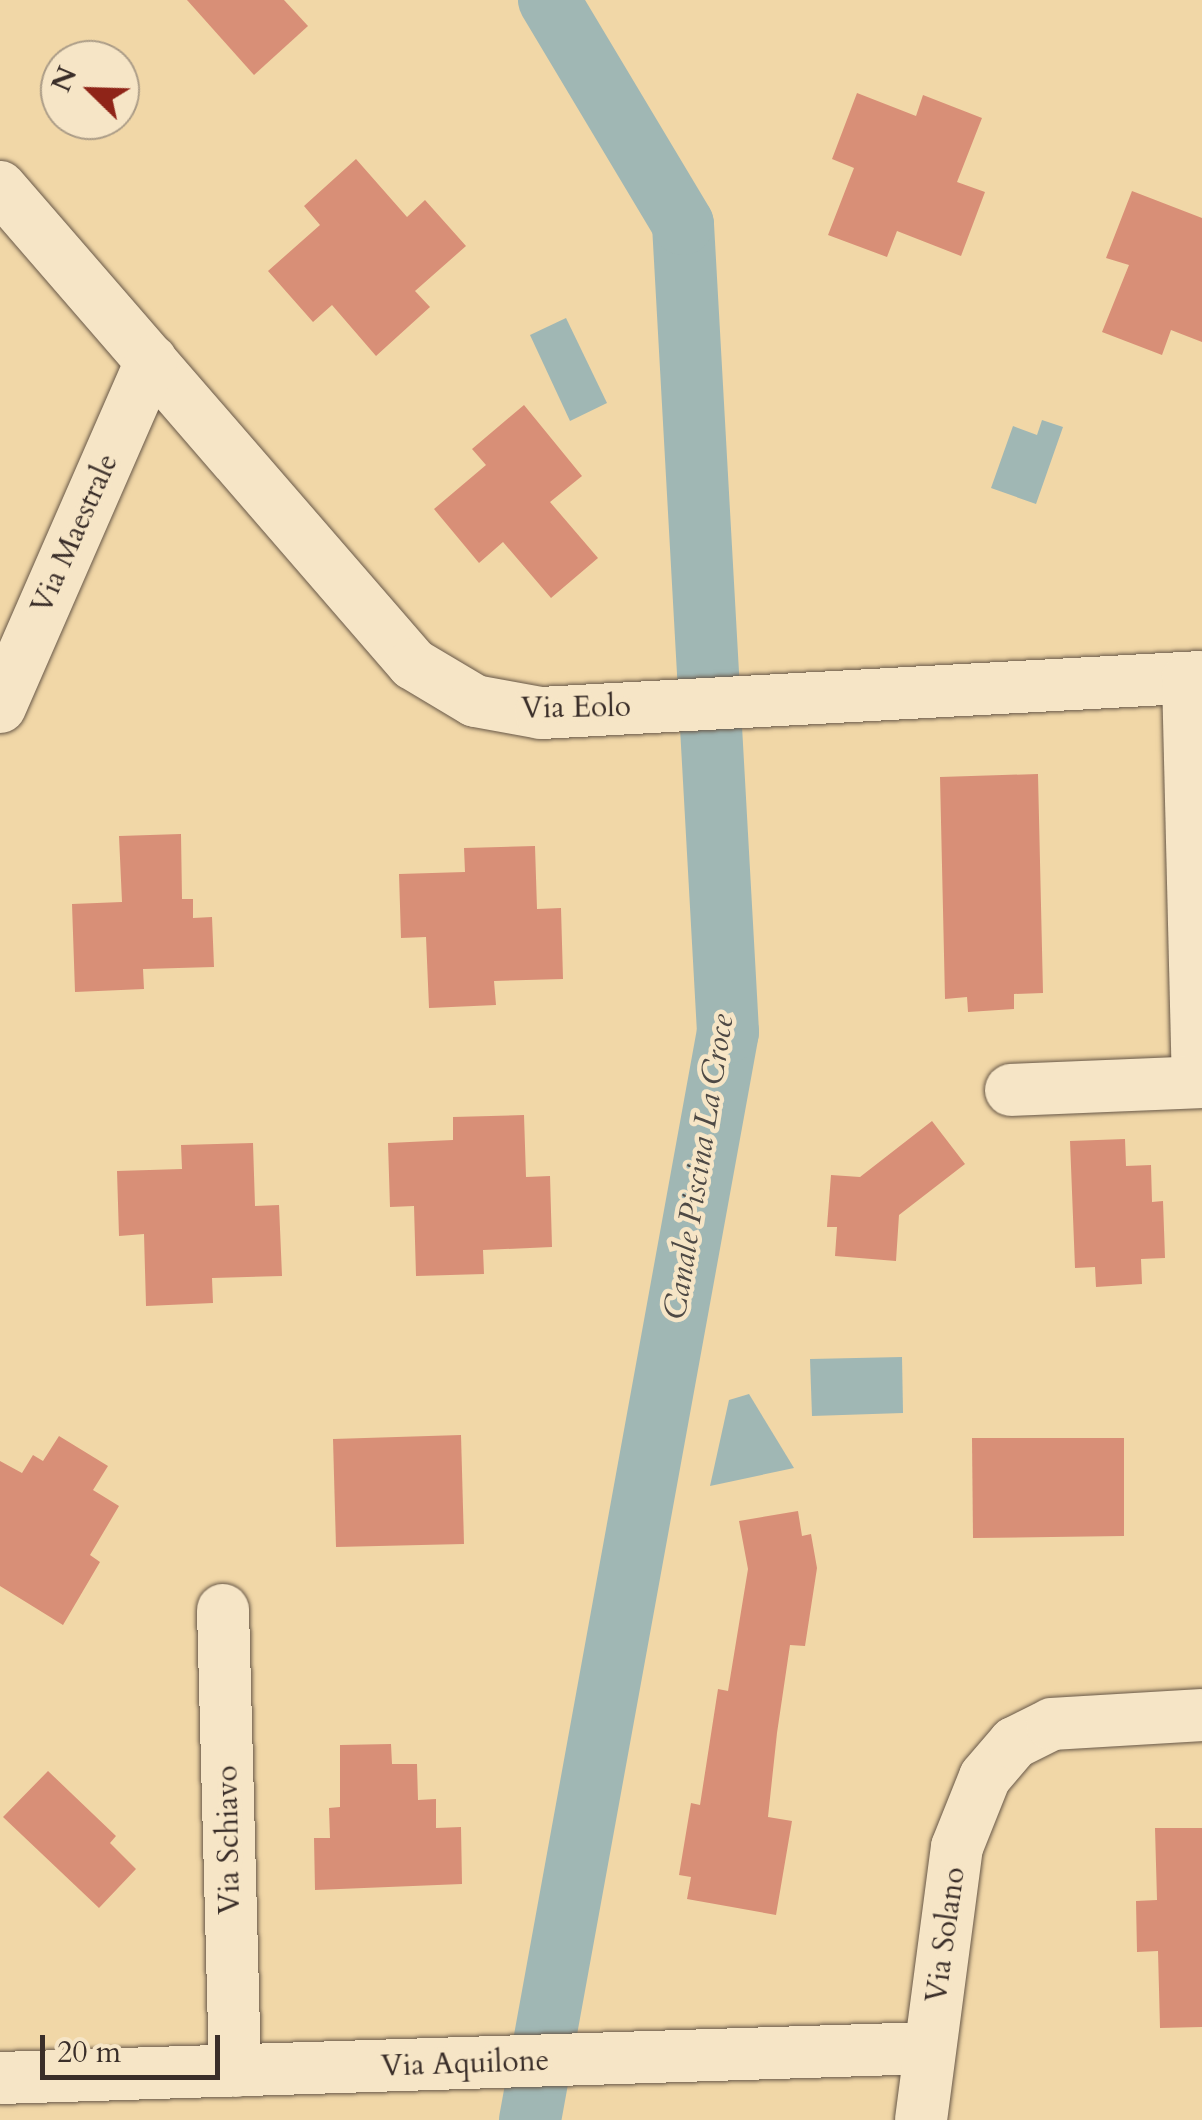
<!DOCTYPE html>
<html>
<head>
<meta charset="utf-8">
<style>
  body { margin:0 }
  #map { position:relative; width:1202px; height:2120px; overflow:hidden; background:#f1d7a7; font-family:Cardo,serif }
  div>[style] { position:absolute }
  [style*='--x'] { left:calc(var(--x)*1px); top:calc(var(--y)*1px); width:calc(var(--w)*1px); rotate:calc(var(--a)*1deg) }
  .water>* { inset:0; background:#a0b7b4 }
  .canal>* { height:62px; margin:-31px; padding:0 31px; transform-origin:31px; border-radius:31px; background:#a0b7b4 }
  .building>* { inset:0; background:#d88f77 }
  .roads { filter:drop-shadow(0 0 2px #685848) drop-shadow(0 0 2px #685848) }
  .street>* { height:52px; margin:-26px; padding:0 26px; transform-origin:26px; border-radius:26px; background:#f6e5c6 }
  span { translate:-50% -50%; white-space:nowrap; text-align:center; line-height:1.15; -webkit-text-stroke:9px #f6e5c6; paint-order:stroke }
  .street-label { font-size:30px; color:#3a2e29 }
  .water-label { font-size:32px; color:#4e4945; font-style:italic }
  .north { position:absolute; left:40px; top:40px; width:100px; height:100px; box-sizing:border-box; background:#f6e5c6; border:2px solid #ab9c87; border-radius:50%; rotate:293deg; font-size:28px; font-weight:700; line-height:40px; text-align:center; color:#3a2e29 }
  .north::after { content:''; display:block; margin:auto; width:35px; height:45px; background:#8f2418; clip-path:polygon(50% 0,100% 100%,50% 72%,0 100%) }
  .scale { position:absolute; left:40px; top:2035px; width:180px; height:45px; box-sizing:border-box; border:5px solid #3a2e29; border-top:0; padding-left:12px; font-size:30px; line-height:35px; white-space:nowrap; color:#3a2e29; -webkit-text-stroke:8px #f6e5c6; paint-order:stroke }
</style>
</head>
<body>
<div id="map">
  <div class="water">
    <i style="clip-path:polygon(566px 318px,607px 403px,570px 421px,530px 335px)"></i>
    <i style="clip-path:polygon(1042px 420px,1063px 427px,1036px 504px,991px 488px,1013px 426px,1037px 435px)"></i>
    <i style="clip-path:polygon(902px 1357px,903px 1413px,812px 1416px,810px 1359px)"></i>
    <i style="clip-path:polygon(749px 1394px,794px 1468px,710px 1486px,729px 1400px)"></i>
  </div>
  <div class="canal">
    <i style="--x:530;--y:2120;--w:1106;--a:-79.69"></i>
    <i style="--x:728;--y:1032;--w:809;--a:-93.19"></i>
    <i style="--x:683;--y:224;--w:261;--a:-120.9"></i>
  </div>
  <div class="building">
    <i style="clip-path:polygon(187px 0,284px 0,308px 26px,254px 75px)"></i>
    <i style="clip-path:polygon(857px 93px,916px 116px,923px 95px,982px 118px,957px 182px,985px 192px,961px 256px,897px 231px,887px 257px,828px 235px,854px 168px,832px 159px)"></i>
    <i style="clip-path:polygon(356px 159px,407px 217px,425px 200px,466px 246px,415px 291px,430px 307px,376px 356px,332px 305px,313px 322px,268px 271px,320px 225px,304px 206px)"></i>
    <i style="clip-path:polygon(1132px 191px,1202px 218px,1202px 342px,1171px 330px,1162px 355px,1102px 332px,1129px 265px,1106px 258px)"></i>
    <i style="clip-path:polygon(524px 405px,582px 476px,550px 502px,598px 558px,551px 598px,503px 542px,479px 563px,434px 509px,486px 465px,472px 449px)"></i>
    <i style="clip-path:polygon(1038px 774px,1043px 993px,1014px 994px,1014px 1009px,968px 1012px,967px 997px,945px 999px,940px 777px)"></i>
    <i style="clip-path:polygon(181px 834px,182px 899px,193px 899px,193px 918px,212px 917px,214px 967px,143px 969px,144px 989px,75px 992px,72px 904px,122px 902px,119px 836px)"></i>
    <i style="clip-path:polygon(535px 846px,537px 909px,561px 908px,563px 979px,494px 981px,496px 1005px,429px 1008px,426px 937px,401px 938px,399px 874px,465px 872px,464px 848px)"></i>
    <i style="clip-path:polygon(524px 1115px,526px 1177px,550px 1176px,552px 1247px,483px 1250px,484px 1274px,416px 1276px,414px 1206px,390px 1207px,388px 1143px,453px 1140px,453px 1117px)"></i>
    <i style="clip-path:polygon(932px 1121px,965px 1164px,899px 1215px,896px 1261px,835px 1256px,837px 1227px,827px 1227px,831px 1175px,860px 1177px)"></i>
    <i style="clip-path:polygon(1125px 1139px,1126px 1166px,1151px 1165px,1152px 1202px,1163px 1201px,1165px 1258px,1141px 1259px,1142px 1284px,1096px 1287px,1095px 1267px,1075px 1268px,1070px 1141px)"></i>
    <i style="clip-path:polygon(253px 1143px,255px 1206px,279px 1205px,282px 1276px,212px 1278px,213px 1303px,146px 1306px,144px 1234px,119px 1236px,117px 1171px,182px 1169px,181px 1145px)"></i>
    <i style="clip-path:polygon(461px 1435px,464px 1544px,336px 1547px,333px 1439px)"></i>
    <i style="clip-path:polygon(59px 1436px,108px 1466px,93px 1490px,119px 1506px,90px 1555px,100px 1562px,63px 1625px,0 1586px,0 1461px,22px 1473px,33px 1455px,43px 1461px)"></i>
    <i style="clip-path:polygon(972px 1438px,1124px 1438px,1124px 1536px,973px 1538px)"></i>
    <i style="clip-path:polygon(798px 1511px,802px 1536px,811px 1534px,817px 1568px,805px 1646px,790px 1645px,777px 1733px,768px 1817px,792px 1821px,776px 1915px,687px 1899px,691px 1877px,679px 1875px,691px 1803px,700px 1805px,718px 1689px,728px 1691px,748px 1569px,739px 1521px)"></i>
    <i style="clip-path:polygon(391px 1744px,392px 1764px,417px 1764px,418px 1800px,436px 1799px,436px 1828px,461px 1827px,462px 1884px,315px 1890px,314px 1838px,330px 1838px,329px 1808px,340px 1807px,340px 1745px)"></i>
    <i style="clip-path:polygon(48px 1771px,116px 1836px,110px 1843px,136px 1869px,99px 1908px,3px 1817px)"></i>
    <i style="clip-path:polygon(1155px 1828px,1202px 1828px,1202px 2027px,1160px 2028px,1158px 1951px,1137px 1952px,1136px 1901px,1157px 1900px)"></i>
  </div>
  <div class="roads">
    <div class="street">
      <i style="--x:0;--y:187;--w:631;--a:49.11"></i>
      <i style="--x:413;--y:664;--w:72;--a:30.8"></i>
      <i style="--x:475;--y:701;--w:67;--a:10.3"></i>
      <i style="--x:541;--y:713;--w:662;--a:-3.12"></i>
      <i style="--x:1188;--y:678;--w:404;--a:88.6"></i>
      <i style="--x:0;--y:707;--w:378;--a:-66.4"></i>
      <i style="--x:1011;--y:1090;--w:191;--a:-2.4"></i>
      <i style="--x:223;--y:1610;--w:461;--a:88.5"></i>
      <i style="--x:0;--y:2078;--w:930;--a:-1.85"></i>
      <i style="--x:921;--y:2120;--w:275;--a:-82.5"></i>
      <i style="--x:957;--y:1847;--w:75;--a:-68.2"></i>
      <i style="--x:985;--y:1777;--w:45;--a:-49.5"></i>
      <i style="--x:1014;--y:1743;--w:42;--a:-26.6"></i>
      <i style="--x:1052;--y:1724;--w:150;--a:-3.4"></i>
    </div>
  </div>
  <div class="street-label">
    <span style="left:75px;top:534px;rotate:-66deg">Via Maestrale</span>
    <span style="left:576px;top:708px;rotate:-1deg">Via Eolo</span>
    <span style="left:229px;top:1840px;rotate:-91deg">Via Schiavo</span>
    <span style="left:946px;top:1935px;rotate:-82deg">Via Solano</span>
    <span style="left:465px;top:2064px;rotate:-2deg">Via Aquilone</span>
  </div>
  <div class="water-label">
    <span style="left:699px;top:1167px;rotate:-81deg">Canale Piscina La Croce</span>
  </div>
  <div class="north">N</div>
  <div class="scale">20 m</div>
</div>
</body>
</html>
